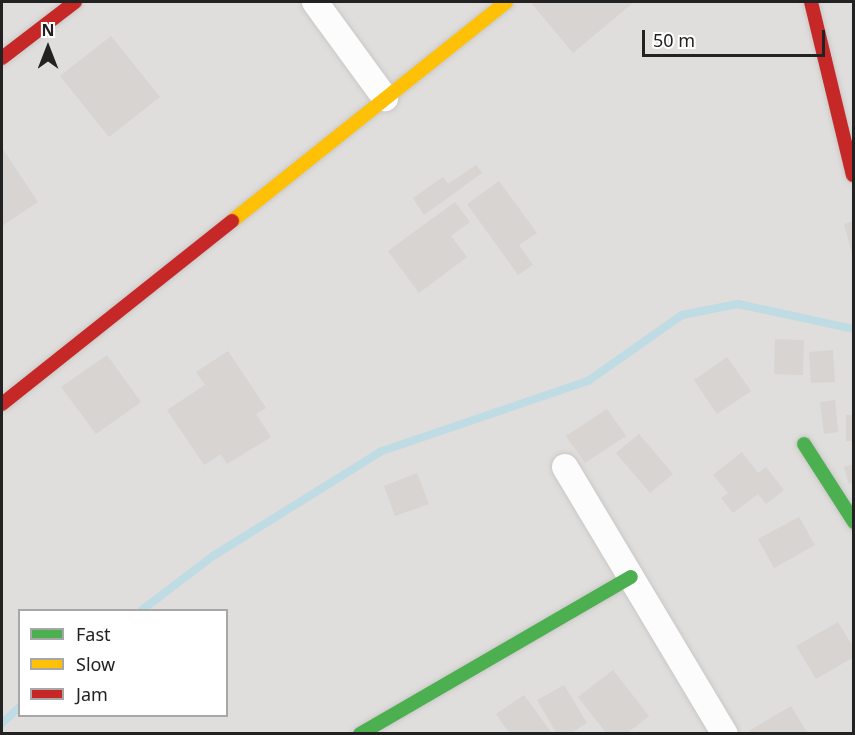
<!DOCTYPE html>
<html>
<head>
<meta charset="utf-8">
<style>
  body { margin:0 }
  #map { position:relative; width:855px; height:735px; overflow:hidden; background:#f0eeeb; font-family:"Noto Sans",sans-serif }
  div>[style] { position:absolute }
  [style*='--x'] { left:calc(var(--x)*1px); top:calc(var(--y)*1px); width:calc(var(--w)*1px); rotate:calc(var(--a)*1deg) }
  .residential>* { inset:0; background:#dfdedc }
  .stream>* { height:8px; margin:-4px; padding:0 4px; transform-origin:4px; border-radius:4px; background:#bfdbe3 }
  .building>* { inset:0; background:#d7d4d2 }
  .roads { filter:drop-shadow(0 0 2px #c9c8c7) drop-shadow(0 0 2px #c9c8c7) }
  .street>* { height:26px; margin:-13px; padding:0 13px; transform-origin:13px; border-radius:13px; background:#fdfcfc }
  .fast>* { height:14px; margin:-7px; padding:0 7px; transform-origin:7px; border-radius:7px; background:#4caf50 }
  .slow>* { height:14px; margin:-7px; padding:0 7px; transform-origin:7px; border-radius:7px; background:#ffc107 }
  .jam>* { height:14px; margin:-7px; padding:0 7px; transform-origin:7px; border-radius:7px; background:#c62828 }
  span { translate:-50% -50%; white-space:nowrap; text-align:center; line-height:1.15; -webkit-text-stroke:4.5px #fff; paint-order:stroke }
  .frame { position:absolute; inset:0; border:3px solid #222; pointer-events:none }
  .legend { position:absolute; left:18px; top:609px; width:210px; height:108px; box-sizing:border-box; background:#fff; border:2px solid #a7a7a7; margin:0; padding:8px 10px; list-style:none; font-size:18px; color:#222 }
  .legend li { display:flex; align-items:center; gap:12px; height:30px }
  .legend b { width:30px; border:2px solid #a7a7a7 }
  .north { position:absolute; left:18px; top:18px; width:60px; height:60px; -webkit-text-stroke:4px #fff; paint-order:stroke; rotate:0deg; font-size:16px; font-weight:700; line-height:24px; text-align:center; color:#222 }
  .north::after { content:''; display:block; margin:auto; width:21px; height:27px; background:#222; clip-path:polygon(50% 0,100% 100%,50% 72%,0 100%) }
  .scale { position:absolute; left:642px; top:30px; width:183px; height:27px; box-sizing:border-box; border:3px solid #222; border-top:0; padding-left:8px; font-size:18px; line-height:21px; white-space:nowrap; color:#222; -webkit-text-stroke:4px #fff; paint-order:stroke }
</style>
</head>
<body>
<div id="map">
  <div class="residential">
    <i style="clip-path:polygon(evenodd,2px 2px,853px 2px,853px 733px,2px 733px,2px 2px,20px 610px,226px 610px,226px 716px,20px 716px,20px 610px)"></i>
  </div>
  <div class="stream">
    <i style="--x:142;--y:610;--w:89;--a:-37.3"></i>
    <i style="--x:213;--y:556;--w:199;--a:-31.9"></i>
    <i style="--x:382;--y:451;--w:218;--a:-18.8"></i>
    <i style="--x:588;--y:381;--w:115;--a:-35.1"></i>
    <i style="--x:682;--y:315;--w:57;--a:-11.1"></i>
    <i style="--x:738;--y:304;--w:119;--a:12.2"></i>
    <i style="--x:2;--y:723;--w:24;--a:-42"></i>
  </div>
  <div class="building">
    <i style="clip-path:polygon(536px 2px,631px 2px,633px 3px,573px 53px,532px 4px)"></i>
    <i style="clip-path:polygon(111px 36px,160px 97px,109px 137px,60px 76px)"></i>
    <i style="clip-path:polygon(2px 148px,38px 202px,2px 226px)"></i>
    <i style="clip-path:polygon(476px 165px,482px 173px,424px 215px,413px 198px,443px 177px,448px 184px)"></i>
    <i style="clip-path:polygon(499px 181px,537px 233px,519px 245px,533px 265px,518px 275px,467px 204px)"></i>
    <i style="clip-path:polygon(455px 202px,470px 222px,451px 236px,467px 257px,419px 293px,388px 251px)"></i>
    <i style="clip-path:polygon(854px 221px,854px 257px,853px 257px,844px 224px)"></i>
    <i style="clip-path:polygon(775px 339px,804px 340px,803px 375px,774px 374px)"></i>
    <i style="clip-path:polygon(833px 350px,835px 382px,811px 383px,809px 352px)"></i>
    <i style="clip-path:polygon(228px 351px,266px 408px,256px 414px,271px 437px,227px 464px,221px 454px,204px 465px,167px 410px,205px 385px,196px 372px)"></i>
    <i style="clip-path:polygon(107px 355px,141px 402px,96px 434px,61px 387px)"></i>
    <i style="clip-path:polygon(727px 357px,751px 391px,717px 414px,694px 380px)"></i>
    <i style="clip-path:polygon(835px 400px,838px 432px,824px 434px,820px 402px)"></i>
    <i style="clip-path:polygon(607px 409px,626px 436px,585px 463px,566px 436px)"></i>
    <i style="clip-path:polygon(846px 415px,854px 415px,854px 441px,846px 441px)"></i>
    <i style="clip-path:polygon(639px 434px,673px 474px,650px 493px,616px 453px)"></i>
    <i style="clip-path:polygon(742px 452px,758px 473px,766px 467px,784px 490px,766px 504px,758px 494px,733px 513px,721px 498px,728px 493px,713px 475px)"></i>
    <i style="clip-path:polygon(854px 464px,854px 482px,849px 484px,844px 467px)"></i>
    <i style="clip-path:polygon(417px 473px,429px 504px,395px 516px,384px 486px)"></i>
    <i style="clip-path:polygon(799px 517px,815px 545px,774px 568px,758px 539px)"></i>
    <i style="clip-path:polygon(838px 622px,854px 648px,854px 657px,816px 679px,796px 646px)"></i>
    <i style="clip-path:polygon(613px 670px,649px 716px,626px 734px,607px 734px,578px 697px)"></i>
    <i style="clip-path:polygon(564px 685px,587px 723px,569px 734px,557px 734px,537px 700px)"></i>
    <i style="clip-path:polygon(524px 695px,551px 732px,549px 734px,510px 734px,496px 714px)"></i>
    <i style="clip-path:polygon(791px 706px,808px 734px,751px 734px,749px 731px)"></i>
  </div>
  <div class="roads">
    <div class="street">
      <i style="--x:315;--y:2;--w:119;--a:53.9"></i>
      <i style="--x:565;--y:467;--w:311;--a:59.1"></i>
    </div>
    <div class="fast">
      <i style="--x:804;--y:444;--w:93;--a:57.3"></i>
      <i style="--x:360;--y:734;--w:313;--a:-30.1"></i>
    </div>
    <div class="slow">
      <i style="--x:232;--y:221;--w:351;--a:-38.6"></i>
    </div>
    <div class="jam">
      <i style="--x:811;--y:2;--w:178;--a:76.4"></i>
      <i style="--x:2;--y:58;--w:92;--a:-37.5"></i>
      <i style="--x:2;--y:404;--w:294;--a:-38.5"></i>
    </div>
  </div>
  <div class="frame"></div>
  <ul class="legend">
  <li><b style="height:8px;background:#4caf50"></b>Fast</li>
  <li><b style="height:8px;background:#ffc107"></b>Slow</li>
  <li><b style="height:8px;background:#c62828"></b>Jam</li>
  </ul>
  <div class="north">N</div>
  <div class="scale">50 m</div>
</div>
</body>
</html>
